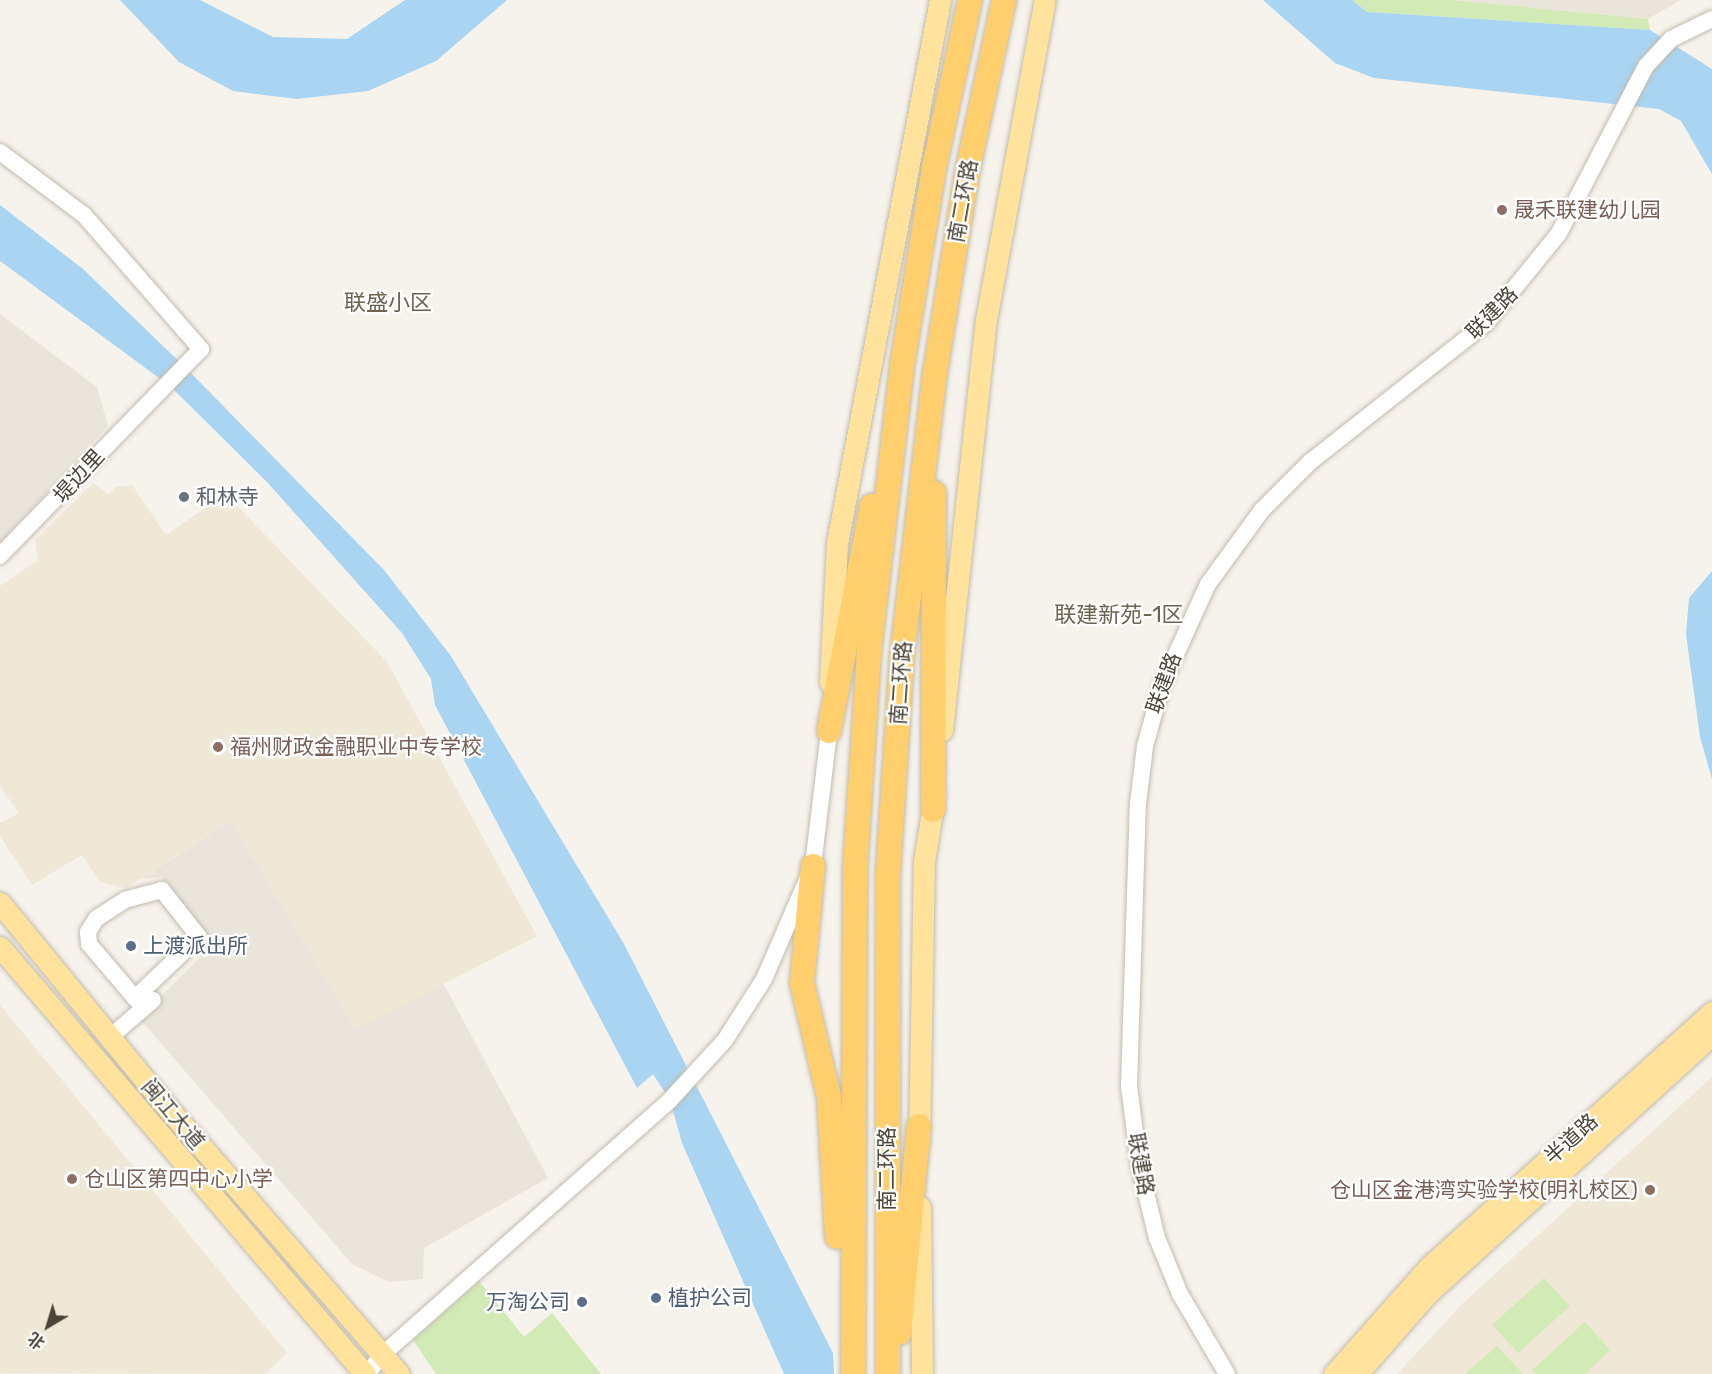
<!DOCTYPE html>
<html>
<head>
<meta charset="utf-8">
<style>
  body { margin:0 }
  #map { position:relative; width:1712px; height:1374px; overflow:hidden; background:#f6f3ec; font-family:Rubik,"Noto Sans SC",sans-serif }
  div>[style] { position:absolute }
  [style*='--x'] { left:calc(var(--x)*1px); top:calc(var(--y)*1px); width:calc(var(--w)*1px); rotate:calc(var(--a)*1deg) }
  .residential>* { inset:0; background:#eae5da }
  .education>* { inset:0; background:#efe8d6 }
  .green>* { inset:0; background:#d2eab5 }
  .water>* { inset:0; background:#a9d4f2 }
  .roads { filter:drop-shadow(0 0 2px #c2bbae) drop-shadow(0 0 2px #c2bbae) }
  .minor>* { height:16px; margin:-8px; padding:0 8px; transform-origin:8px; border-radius:8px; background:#fff }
  .major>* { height:21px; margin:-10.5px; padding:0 10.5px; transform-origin:10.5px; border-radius:10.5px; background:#ffe39c }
  .highway>* { height:24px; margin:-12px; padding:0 12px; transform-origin:12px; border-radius:12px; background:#ffcf6e }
  .dots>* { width:16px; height:16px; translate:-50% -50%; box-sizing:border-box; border:3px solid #fff; border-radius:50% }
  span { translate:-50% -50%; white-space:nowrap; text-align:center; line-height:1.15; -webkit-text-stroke:4.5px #fff; paint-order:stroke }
  .street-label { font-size:21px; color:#4b4439 }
  .education-label { font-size:21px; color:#785e54 }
  .left { translate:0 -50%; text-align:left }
  .right { translate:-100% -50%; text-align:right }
  .worship-label { font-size:21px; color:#5b616d }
  .service-label { font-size:21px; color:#4e5e75 }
  .neighbourhood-label { font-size:22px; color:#6e6250 }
  .north { position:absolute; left:18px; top:1296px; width:60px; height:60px; -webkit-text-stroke:4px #fff; paint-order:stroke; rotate:218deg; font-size:16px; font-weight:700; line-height:24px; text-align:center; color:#4b4439 }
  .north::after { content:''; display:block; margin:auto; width:21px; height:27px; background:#4b4439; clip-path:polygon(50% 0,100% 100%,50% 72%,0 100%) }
</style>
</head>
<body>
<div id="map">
  <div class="residential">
    <i style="clip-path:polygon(1453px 0,1681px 0,1648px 19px)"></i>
    <i style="clip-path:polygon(0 314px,97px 387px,108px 426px,0 543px)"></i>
    <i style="clip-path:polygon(231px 821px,356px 1029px,443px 983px,548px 1178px,424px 1248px,423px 1279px,389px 1282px,352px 1264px,139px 1018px,213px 944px,161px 877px,140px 879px)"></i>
  </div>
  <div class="education">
    <i style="clip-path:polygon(93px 483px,109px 495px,116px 487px,132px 485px,166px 535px,226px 494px,387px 662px,537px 936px,356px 1029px,231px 821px,125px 888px,100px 882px,82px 855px,32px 885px,0 836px,0 823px,19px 813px,0 786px,0 586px,38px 560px,35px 540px)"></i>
    <i style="clip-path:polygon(0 1005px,287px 1353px,265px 1374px,0 1373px)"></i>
    <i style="clip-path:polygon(1712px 1077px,1712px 1374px,1397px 1374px,1463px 1303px)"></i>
  </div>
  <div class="green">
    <i style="clip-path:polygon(1352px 0,1453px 0,1648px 19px,1650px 30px,1367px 12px)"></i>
    <i style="clip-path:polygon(1544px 1278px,1570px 1306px,1518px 1353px,1492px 1325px)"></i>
    <i style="clip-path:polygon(479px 1281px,524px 1337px,552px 1313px,601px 1374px,436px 1374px,413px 1340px)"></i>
    <i style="clip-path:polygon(1585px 1322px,1610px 1350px,1585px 1374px,1536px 1374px,1532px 1370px)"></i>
    <i style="clip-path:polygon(1497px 1346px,1523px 1374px,1465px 1374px)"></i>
  </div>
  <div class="water">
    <i style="clip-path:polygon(120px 0,200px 0,273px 37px,347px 39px,405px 0,507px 0,436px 61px,368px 91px,297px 99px,233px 91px,179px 62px)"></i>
    <i style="clip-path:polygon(1263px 0,1352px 0,1367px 12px,1650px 30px,1712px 69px,1712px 174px,1681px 121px,1659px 109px,1374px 78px,1335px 63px)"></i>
    <i style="clip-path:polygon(0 205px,83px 269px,188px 370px,384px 570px,451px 656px,624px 944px,833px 1353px,834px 1374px,784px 1374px,682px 1143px,670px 1100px,653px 1074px,637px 1088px,435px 705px,431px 679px,402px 633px,267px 482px,170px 386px,0 261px)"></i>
    <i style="clip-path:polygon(1712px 571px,1712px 779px,1700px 737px,1686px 634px,1689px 598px)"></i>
  </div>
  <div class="roads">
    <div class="minor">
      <i style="--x:0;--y:152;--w:105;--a:36.9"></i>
      <i style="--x:84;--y:215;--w:178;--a:48.9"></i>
      <i style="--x:201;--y:349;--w:289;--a:134.2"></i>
      <i style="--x:135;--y:998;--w:88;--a:-43.6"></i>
      <i style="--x:199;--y:937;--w:60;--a:-128.2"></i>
      <i style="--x:162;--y:890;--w:38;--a:165"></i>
      <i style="--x:125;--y:900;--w:35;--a:147"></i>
      <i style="--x:96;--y:919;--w:15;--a:122"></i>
      <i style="--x:88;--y:932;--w:12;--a:85"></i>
      <i style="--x:89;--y:944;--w:71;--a:49.6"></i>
      <i style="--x:135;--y:998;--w:13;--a:48"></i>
      <i style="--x:109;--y:1038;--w:58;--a:-40.8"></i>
      <i style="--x:367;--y:1374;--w:24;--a:-52"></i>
      <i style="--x:382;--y:1355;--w:385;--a:-41.5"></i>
      <i style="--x:670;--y:1100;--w:81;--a:-47.5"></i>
      <i style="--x:725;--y:1040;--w:72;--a:-57.4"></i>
      <i style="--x:764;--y:979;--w:123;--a:-66.6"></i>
      <i style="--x:813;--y:866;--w:136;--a:-83.2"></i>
      <i style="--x:1227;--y:1374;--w:93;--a:-120.4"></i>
      <i style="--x:1180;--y:1294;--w:61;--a:-112.3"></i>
      <i style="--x:1157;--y:1238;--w:76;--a:-103.7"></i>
      <i style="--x:1139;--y:1164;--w:79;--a:-97.3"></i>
      <i style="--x:1129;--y:1086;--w:282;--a:-88.2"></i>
      <i style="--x:1138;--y:804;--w:58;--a:-83.1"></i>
      <i style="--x:1145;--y:746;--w:63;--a:-74.4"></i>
      <i style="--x:1162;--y:685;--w:111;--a:-65.5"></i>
      <i style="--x:1208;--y:584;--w:92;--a:-53.9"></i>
      <i style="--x:1262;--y:510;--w:68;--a:-45"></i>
      <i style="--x:1310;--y:462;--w:226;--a:-38.3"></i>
      <i style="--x:1487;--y:322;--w:114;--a:-51"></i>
      <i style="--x:1559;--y:233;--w:188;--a:-62.5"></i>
      <i style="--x:1646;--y:66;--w:37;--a:-47"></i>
      <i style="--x:1671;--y:39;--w:46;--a:-26"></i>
    </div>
    <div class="major">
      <i style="--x:830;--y:682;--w:139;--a:-87.1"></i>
      <i style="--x:837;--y:543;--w:553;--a:-79.26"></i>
      <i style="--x:942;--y:730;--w:412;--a:-83.9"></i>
      <i style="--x:986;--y:320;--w:325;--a:-79.6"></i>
      <i style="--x:0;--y:903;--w:273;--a:50.7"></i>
      <i style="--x:173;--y:1114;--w:344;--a:49"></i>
      <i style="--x:0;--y:947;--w:562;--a:49.48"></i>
      <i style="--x:919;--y:1142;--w:281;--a:-89"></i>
      <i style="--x:924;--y:861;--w:68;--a:-80.7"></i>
      <i style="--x:920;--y:1207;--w:167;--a:89.3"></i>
      <i style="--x:1334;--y:1374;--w:144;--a:-48.4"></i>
      <i style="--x:1430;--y:1266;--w:380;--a:-42"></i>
      <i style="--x:1357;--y:1374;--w:108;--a:-48.8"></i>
      <i style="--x:1428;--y:1293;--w:384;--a:-42.3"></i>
    </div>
    <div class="highway">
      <i style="--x:829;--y:731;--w:229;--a:-79.2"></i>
      <i style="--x:933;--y:810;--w:317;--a:-89.8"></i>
      <i style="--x:813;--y:866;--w:118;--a:95.4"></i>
      <i style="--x:802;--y:983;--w:117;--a:76.7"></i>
      <i style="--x:829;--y:1097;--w:140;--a:86.7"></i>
      <i style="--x:899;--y:1333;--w:208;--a:-84.5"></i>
      <i style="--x:853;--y:1374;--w:506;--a:-89.77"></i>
      <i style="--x:855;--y:868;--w:216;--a:-86.3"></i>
      <i style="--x:869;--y:652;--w:288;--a:-83.4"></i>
      <i style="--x:902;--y:366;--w:201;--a:-80.8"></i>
      <i style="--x:934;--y:168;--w:172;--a:-77.9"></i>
      <i style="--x:888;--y:1374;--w:502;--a:-90"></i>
      <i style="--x:888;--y:872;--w:215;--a:-86.3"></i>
      <i style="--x:902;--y:657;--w:286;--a:-83.4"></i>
      <i style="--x:935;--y:373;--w:203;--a:-80.9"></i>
      <i style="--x:967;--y:173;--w:177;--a:-77.9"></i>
    </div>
  </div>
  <div class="dots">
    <i style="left:1502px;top:210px;background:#8d6e63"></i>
    <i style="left:184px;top:497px;background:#6b7280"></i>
    <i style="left:218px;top:747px;background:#8d6e63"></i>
    <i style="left:131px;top:946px;background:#5c6f8a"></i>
    <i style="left:72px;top:1179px;background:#8d6e63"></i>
    <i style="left:1650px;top:1190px;background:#8d6e63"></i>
    <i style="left:656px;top:1298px;background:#5c6f8a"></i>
    <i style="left:582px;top:1302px;background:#5c6f8a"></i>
  </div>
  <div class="street-label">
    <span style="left:963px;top:201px;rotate:-80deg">南二环路</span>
    <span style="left:1492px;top:313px;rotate:-46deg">联建路</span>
    <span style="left:79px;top:476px;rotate:-48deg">堤边里</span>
    <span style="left:901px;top:683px;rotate:-86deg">南二环路</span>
    <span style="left:1164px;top:683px;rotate:-70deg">联建路</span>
    <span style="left:173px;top:1114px;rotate:50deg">闽江大道</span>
    <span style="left:1571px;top:1139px;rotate:-42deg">半道路</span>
    <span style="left:1141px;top:1164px;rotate:80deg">联建路</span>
    <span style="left:887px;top:1169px;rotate:-90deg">南二环路</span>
  </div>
  <div class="education-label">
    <span class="left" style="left:1514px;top:210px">晟禾联建幼儿园</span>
    <span class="left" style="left:230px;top:747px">福州财政金融职业中专学校</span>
    <span class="left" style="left:84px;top:1179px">仓山区第四中心小学</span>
    <span class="right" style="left:1638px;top:1190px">仓山区金港湾实验学校(明礼校区)</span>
  </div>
  <div class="worship-label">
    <span class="left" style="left:196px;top:497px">和林寺</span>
  </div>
  <div class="service-label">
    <span class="left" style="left:143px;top:946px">上渡派出所</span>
    <span class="left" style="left:668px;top:1298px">植护公司</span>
    <span class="right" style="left:570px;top:1302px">万淘公司</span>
  </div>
  <div class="neighbourhood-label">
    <span style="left:388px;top:303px">联盛小区</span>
    <span style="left:1119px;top:615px">联建新苑-1区</span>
  </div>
  <div class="north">北</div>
</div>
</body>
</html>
